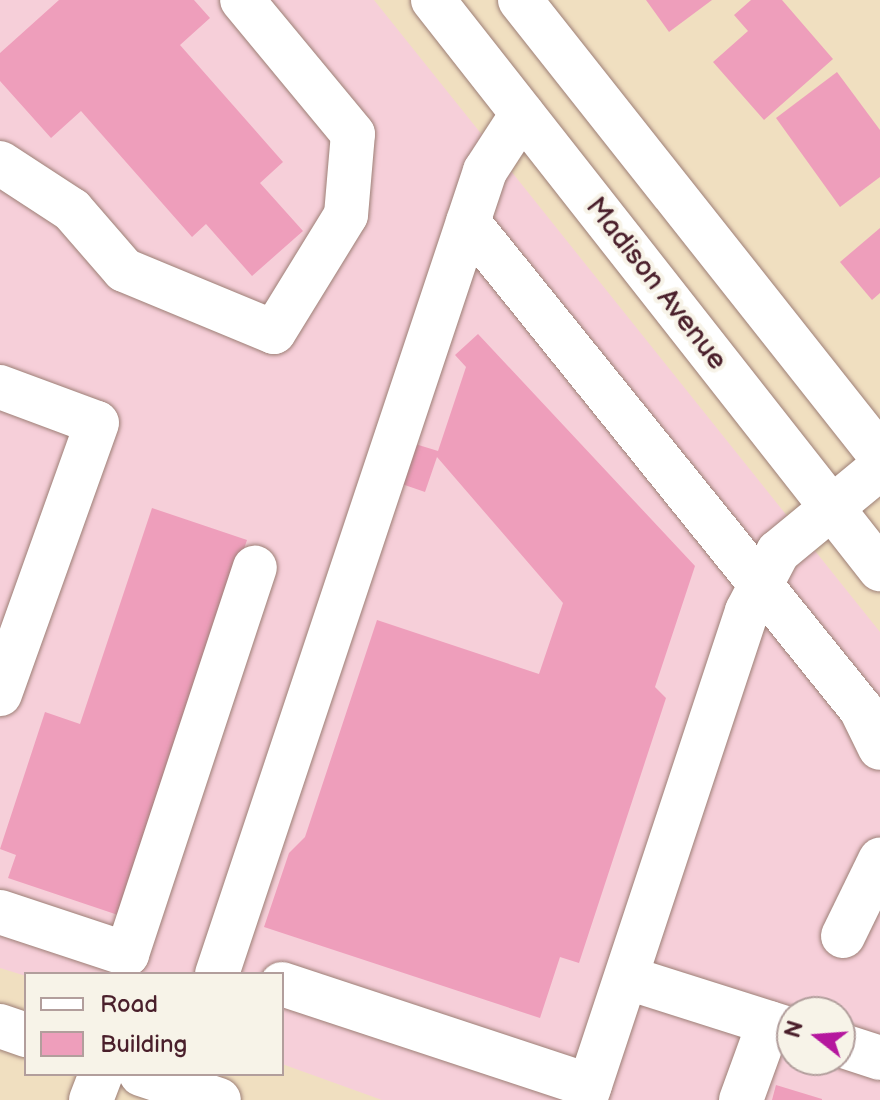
<!DOCTYPE html>
<html>
<head>
<meta charset="utf-8">
<style>
  body { margin:0 }
  #map { position:relative; width:880px; height:1100px; overflow:hidden; background:#f0dfc0; font-family:"Balsamiq Sans",sans-serif }
  div>[style] { position:absolute }
  [style*='--x'] { left:calc(var(--x)*1px); top:calc(var(--y)*1px); width:calc(var(--w)*1px); rotate:calc(var(--a)*1deg) }
  .built>* { inset:0; background:#f6cfd9 }
  .building>* { inset:0; background:#ee9ebb }
  .roads { filter:drop-shadow(0 0 2px #9d7f76) drop-shadow(0 0 2px #9d7f76) }
  .minor>* { height:44px; margin:-22px; padding:0 22px; transform-origin:22px; border-radius:22px; background:#fff }
  .major>* { height:44px; margin:-22px; padding:0 22px; transform-origin:22px; border-radius:22px; background:#fff }
  span { translate:-50% -50%; white-space:nowrap; text-align:center; line-height:1.15; -webkit-text-stroke:8px #f7f3e8; paint-order:stroke }
  .street-label { font-size:28px; color:#4a1f2b }
  .legend { position:absolute; left:24px; top:972px; width:260px; height:104px; box-sizing:border-box; background:#f7f3e8; border:2px solid #b29e9c; margin:0; padding:10px 14px; list-style:none; font-size:24px; color:#4a1f2b }
  .legend li { display:flex; align-items:center; gap:16px; height:40px }
  .legend b { width:40px; border:2px solid #b29e9c }
  .north { position:absolute; left:776px; top:996px; width:80px; height:80px; box-sizing:border-box; background:#f7f3e8; border:2px solid #b29e9c; border-radius:50%; rotate:287deg; font-size:22px; font-weight:700; line-height:32px; text-align:center; color:#4a1f2b }
  .north::after { content:''; display:block; margin:auto; width:28px; height:36px; background:#b5179e; clip-path:polygon(50% 0,100% 100%,50% 72%,0 100%) }
</style>
</head>
<body>
<div id="map">
  <div class="built">
    <i style="clip-path:polygon(evenodd,0 0,374px 0,880px 632px,880px 1100px,382px 1100px,282px 1064px,282px 974px,26px 976px,0 968px,0 0,792px 1012px,840px 1012px,840px 1060px,792px 1060px,792px 1012px)"></i>
  </div>
  <div class="building">
    <i style="clip-path:polygon(59px 0,194px 0,210px 18px,180px 45px,283px 162px,260px 183px,303px 231px,252px 276px,206px 224px,192px 237px,81px 111px,51px 138px,0 81px,0 53px)"></i>
    <i style="clip-path:polygon(646px 0,712px 0,669px 32px)"></i>
    <i style="clip-path:polygon(751px 0,782px 0,833px 59px,764px 120px,713px 62px,748px 31px,734px 15px)"></i>
    <i style="clip-path:polygon(837px 72px,880px 130px,880px 177px,840px 207px,776px 118px)"></i>
    <i style="clip-path:polygon(880px 228px,880px 293px,872px 300px,840px 262px)"></i>
    <i style="clip-path:polygon(478px 334px,695px 566px,655px 687px,666px 698px,579px 963px,560px 957px,540px 1018px,264px 927px,289px 853px,305px 837px,377px 620px,539px 674px,563px 603px,437px 457px,425px 492px,399px 483px,412px 443px,438px 451px,466px 367px,455px 355px)"></i>
    <i style="clip-path:polygon(152px 508px,247px 540px,121px 916px,8px 878px,16px 855px,0 849px,45px 712px,80px 724px)"></i>
    <i style="clip-path:polygon(776px 1085px,822px 1099px,822px 1100px,772px 1100px)"></i>
  </div>
  <div class="roads">
    <div class="minor">
      <i style="--x:0;--y:163;--w:86;--a:33.1"></i>
      <i style="--x:72;--y:210;--w:79;--a:49.1"></i>
      <i style="--x:124;--y:270;--w:162;--a:22.5"></i>
      <i style="--x:274;--y:332;--w:137;--a:-58.4"></i>
      <i style="--x:346;--y:215;--w:81;--a:-85.1"></i>
      <i style="--x:353;--y:134;--w:174;--a:-129.6"></i>
      <i style="--x:468;--y:222;--w:626;--a:51.1"></i>
      <i style="--x:861;--y:709;--w:43;--a:64"></i>
      <i style="--x:0;--y:387;--w:103;--a:20.4"></i>
      <i style="--x:97;--y:423;--w:288;--a:109.7"></i>
      <i style="--x:0;--y:912;--w:134;--a:18.3"></i>
      <i style="--x:127;--y:954;--w:407;--a:-71.7"></i>
      <i style="--x:843;--y:936;--w:85;--a:-64"></i>
      <i style="--x:217;--y:974;--w:847;--a:-71.54"></i>
      <i style="--x:485;--y:171;--w:68;--a:-57"></i>
      <i style="--x:628;--y:978;--w:172;--a:17.6"></i>
      <i style="--x:282;--y:984;--w:324;--a:18.3"></i>
      <i style="--x:0;--y:1026;--w:28;--a:19"></i>
      <i style="--x:840;--y:1045;--w:42;--a:18"></i>
      <i style="--x:141;--y:1074;--w:82;--a:18.4"></i>
      <i style="--x:91;--y:1100;--w:28;--a:-69"></i>
      <i style="--x:585;--y:1100;--w:515;--a:-71.67"></i>
      <i style="--x:747;--y:611;--w:67;--a:-62.3"></i>
      <i style="--x:778;--y:552;--w:132;--a:-39.5"></i>
      <i style="--x:741;--y:1100;--w:82;--a:-70"></i>
    </div>
    <div class="major">
      <i style="--x:433;--y:0;--w:724;--a:51.85"></i>
      <i style="--x:520;--y:0;--w:580;--a:51.65"></i>
    </div>
  </div>
  <div class="street-label">
    <span style="left:656px;top:284px;rotate:52deg">Madison Avenue</span>
  </div>
  <ul class="legend">
  <li><b style="height:10px;background:#fff"></b>Road</li>
  <li><b style="height:22px;background:#ee9ebb"></b>Building</li>
  </ul>
  <div class="north">N</div>
</div>
</body>
</html>
